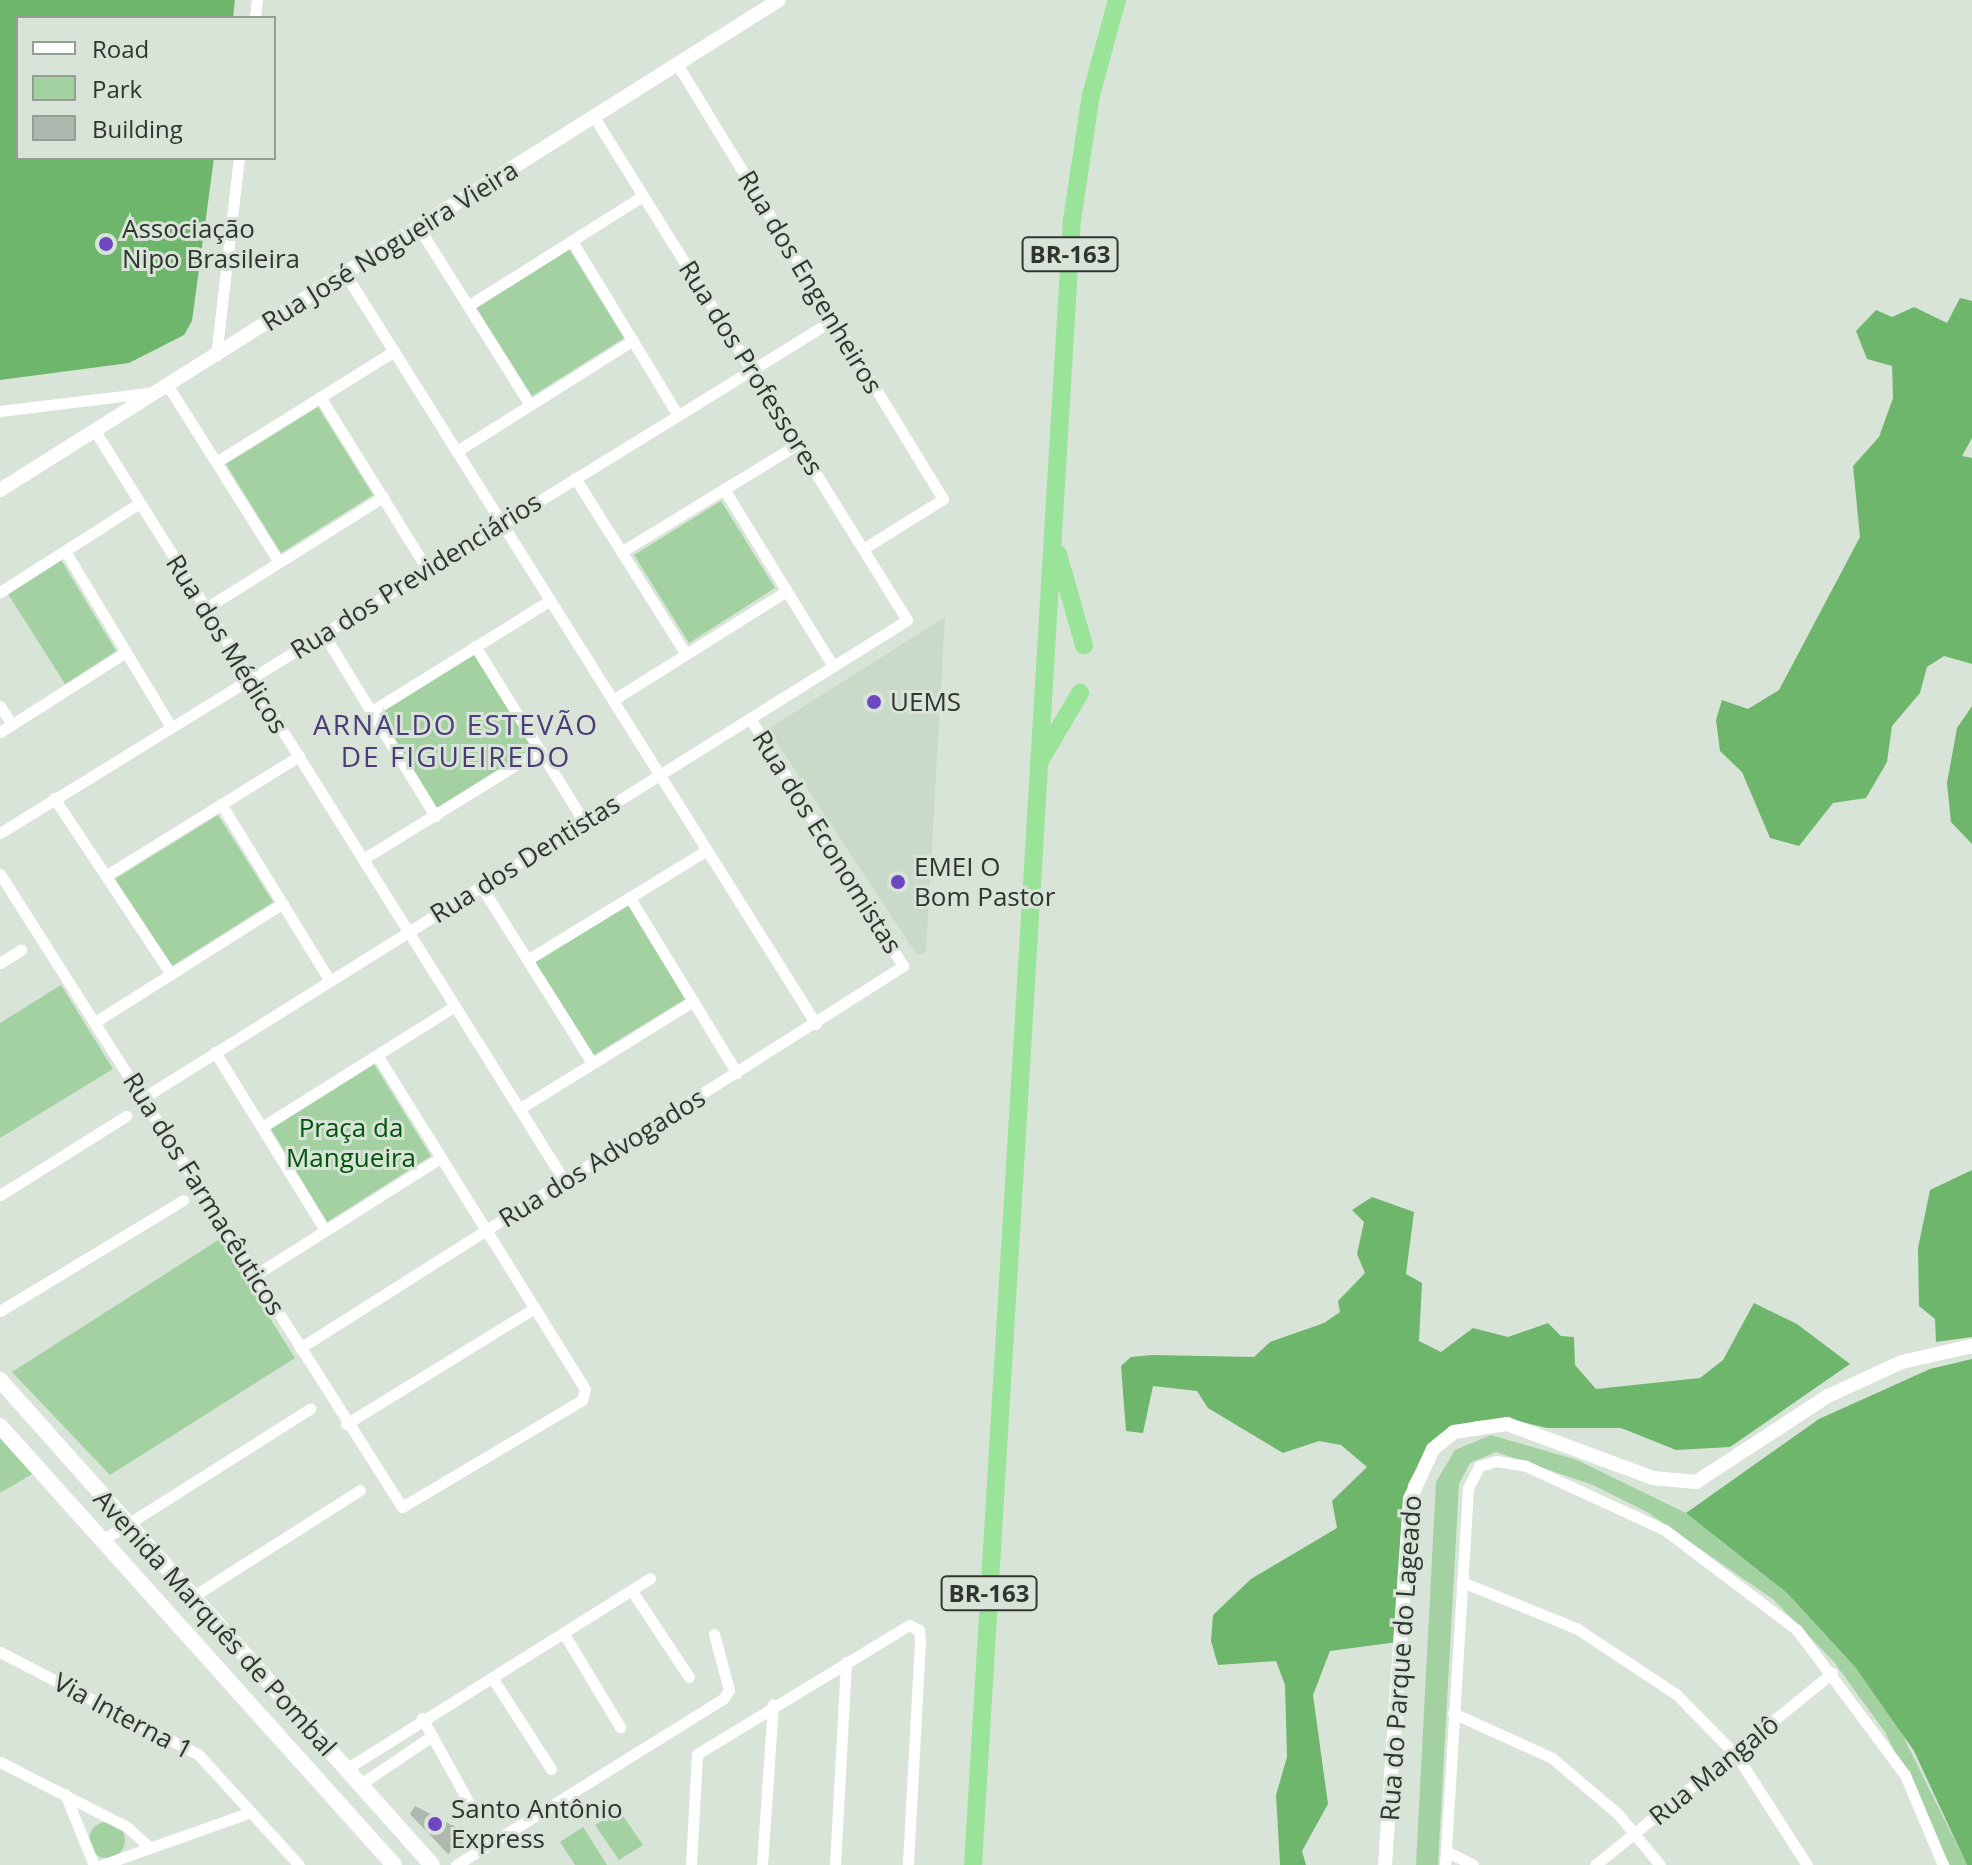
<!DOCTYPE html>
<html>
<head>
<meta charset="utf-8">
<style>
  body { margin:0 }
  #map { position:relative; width:1972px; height:1865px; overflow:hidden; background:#d9e4d8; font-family:"Open Sans",sans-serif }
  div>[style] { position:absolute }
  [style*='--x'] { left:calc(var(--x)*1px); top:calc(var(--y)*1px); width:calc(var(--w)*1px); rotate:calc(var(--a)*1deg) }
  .built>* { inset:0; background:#cadac9 }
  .green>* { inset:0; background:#a3d1a1 }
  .round { border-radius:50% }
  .forest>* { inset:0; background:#6eb66c }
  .building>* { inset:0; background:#aeb8ae }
  .minor>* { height:11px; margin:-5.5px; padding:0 5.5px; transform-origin:5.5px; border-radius:5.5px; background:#fff }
  .tertiary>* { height:14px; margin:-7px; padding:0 7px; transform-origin:7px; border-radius:7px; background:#fff }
  .secondary>* { height:16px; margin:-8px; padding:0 8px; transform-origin:8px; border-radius:8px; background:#fff }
  .trunk>* { height:18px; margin:-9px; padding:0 9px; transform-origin:9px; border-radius:9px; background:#9ae49a }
  .dots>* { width:22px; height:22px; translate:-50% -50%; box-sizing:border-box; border:4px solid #d9e4d8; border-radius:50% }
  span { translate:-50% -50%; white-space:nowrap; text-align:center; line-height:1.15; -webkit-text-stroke:6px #d9e4d8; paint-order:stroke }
  .shield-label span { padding:2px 6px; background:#d9e4d8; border:2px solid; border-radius:6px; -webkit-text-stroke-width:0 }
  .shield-label { font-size:24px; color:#313530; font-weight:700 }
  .poi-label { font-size:26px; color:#313530 }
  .left { translate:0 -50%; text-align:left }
  .street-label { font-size:26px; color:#313530 }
  .park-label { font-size:26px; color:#01550b }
  .neighbourhood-label { font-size:28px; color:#4b3b78; letter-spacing:2px }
  .legend { position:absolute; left:16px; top:16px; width:260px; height:144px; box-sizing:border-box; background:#d9e4d8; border:2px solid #969e95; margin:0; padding:10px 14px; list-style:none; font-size:24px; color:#313530 }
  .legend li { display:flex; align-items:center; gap:16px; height:40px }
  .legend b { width:40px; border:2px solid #969e95 }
</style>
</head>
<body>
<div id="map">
  <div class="built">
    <i style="clip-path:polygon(945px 617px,926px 952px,917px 955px,768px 729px)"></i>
  </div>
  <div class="green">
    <i style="clip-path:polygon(569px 249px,624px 338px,532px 396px,476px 307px)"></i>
    <i style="clip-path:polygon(318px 407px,373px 495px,281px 553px,226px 464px)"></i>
    <i style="clip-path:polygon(721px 501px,775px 588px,689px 643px,634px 555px)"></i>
    <i style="clip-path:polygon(61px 560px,116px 651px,65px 684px,8px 594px)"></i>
    <i style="clip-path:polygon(474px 654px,532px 748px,437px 808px,379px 713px)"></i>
    <i style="clip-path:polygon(218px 815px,273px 902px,172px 966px,115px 879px)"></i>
    <i style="clip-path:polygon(628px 905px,685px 999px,594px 1055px,535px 962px)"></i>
    <i style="clip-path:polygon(61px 985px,113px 1069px,0 1138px,0 1023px)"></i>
    <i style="clip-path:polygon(374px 1064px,431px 1156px,327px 1222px,271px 1129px)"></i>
    <i style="clip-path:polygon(220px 1239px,295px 1358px,110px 1475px,12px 1372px)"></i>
    <i style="clip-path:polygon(0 1435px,34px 1473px,0 1493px)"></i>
    <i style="clip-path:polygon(1491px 1435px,1577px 1460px,1686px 1513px,1787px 1593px,1856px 1668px,1896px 1722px,1967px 1865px,1950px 1865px,1885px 1732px,1834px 1662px,1774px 1600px,1647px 1512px,1593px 1485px,1496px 1452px,1470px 1463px,1459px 1484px,1438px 1865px,1416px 1865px,1436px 1482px,1455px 1450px)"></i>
    <i style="clip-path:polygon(619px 1810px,643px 1845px,619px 1860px,595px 1825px)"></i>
    <i class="round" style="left:89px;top:1822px;width:36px;height:36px"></i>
    <i style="clip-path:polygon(583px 1827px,607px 1865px,575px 1865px,560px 1842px)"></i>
  </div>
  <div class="forest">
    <i style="clip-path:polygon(0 0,235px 0,233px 18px,18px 18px,18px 158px,214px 158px,192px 321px,184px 335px,129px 363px,0 380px)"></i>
    <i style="clip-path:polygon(1960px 298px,1972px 301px,1972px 438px,1962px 456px,1972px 458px,1972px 664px,1944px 656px,1927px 667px,1920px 693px,1892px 726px,1887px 762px,1866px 798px,1833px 803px,1799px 846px,1770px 838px,1742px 772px,1720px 751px,1716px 720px,1722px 700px,1748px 709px,1779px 690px,1860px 537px,1853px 466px,1879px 437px,1893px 398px,1892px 366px,1867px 359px,1856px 331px,1876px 310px,1892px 317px,1914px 307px,1947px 323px)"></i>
    <i style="clip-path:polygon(1972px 706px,1972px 844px,1951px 822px,1947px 783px,1957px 728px)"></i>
    <i style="clip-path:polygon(1972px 1170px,1972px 1337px,1936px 1342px,1935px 1319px,1919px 1306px,1918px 1248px,1930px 1190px)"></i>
    <i style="clip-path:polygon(1372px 1197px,1414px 1212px,1406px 1274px,1422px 1283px,1419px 1341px,1441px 1352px,1473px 1328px,1508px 1337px,1548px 1323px,1561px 1336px,1574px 1337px,1575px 1365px,1596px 1389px,1700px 1378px,1723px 1360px,1754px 1303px,1797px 1324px,1850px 1364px,1730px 1447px,1676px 1450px,1621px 1428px,1547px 1428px,1509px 1419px,1476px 1421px,1446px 1434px,1424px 1455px,1408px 1484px,1397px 1642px,1330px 1651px,1313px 1695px,1328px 1804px,1302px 1851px,1306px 1865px,1280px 1865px,1276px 1795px,1287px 1757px,1285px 1685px,1276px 1661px,1218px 1665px,1211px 1641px,1213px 1615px,1251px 1579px,1337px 1528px,1332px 1501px,1367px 1467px,1341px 1445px,1319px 1441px,1283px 1453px,1208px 1408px,1197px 1391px,1153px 1386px,1143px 1433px,1126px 1431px,1121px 1366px,1131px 1357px,1152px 1355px,1254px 1357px,1270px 1342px,1324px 1323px,1340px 1312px,1338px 1301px,1365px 1273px,1357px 1254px,1364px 1222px,1352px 1210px)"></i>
    <i style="clip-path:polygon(1972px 1359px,1972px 1865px,1967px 1865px,1914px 1751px,1856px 1668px,1787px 1593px,1686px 1513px,1819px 1419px,1930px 1369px)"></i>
  </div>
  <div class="building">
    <i style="clip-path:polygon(415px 1806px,471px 1835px,448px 1854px,410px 1814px)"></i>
  </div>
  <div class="minor">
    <i style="--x:255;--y:18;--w:18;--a:-84"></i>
    <i style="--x:677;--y:64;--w:510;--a:58.55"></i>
    <i style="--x:943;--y:499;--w:94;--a:148"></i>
    <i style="--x:419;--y:228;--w:209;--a:57.9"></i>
    <i style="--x:572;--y:241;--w:204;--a:58.7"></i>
    <i style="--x:346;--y:275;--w:884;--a:57.89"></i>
    <i style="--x:468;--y:306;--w:207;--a:-32.2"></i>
    <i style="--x:216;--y:356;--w:199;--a:-83.4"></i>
    <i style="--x:168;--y:386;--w:208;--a:57.8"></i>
    <i style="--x:320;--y:397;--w:203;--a:58.1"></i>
    <i style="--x:0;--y:411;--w:155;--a:-7"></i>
    <i style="--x:95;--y:431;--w:886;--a:57.96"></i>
    <i style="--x:457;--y:451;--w:208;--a:-32.2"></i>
    <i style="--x:216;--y:462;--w:210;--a:-31.9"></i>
    <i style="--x:575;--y:478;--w:208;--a:57.8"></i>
    <i style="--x:724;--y:489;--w:208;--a:58.4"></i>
    <i style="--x:65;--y:551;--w:205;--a:58.9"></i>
    <i style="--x:621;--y:552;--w:207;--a:-31.4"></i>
    <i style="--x:0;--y:592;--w:164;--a:-32.5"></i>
    <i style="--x:206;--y:608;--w:209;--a:-32.1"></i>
    <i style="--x:323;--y:633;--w:215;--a:58.5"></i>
    <i style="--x:475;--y:646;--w:207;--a:58.2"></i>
    <i style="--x:613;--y:700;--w:205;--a:-32.1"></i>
    <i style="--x:0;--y:706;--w:22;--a:58"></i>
    <i style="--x:372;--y:711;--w:210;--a:-31.9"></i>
    <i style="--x:0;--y:732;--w:149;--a:-32.4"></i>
    <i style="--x:54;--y:798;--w:211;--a:56.4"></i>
    <i style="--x:221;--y:804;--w:208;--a:58.4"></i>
    <i style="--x:0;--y:833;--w:978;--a:-31.63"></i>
    <i style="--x:363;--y:859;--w:208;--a:-31.6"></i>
    <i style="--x:0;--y:874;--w:750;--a:57.58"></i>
    <i style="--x:402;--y:1507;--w:209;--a:-30.7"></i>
    <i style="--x:582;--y:1400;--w:11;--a:-75"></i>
    <i style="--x:585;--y:1389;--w:393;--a:-121.9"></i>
    <i style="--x:107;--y:875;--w:226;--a:-31.8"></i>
    <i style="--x:481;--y:886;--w:209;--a:57.9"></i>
    <i style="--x:630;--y:898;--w:205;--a:58.6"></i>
    <i style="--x:527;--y:960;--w:211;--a:-31.4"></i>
    <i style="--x:0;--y:963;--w:25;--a:-32"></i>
    <i style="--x:95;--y:1022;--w:222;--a:-32.3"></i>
    <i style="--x:215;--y:1052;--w:209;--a:58.3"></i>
    <i style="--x:143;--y:1098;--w:901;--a:-32.03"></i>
    <i style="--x:907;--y:620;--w:592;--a:-121.89"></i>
    <i style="--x:519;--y:1109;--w:205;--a:-31.8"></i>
    <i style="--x:262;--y:1127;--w:228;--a:-32.1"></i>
    <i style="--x:0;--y:1195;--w:149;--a:-32.1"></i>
    <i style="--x:255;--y:1275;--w:219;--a:-32.3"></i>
    <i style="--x:0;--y:1311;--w:214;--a:-31.2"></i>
    <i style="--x:300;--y:1348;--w:714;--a:-32.35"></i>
    <i style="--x:903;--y:966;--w:291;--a:-121.7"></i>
    <i style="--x:346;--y:1424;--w:220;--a:-31.6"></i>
    <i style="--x:104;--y:1539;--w:244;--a:-32.3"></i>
    <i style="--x:1462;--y:1582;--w:123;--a:22"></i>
    <i style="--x:1576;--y:1628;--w:120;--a:33.4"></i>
    <i style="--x:1676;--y:1694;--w:87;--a:45.5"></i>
    <i style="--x:1737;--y:1756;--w:130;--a:57.3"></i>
    <i style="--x:632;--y:1591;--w:103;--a:56.5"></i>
    <i style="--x:192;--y:1597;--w:199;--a:-32.5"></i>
    <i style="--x:564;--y:1634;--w:109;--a:58.9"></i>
    <i style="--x:0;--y:1652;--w:223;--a:27.3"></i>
    <i style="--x:198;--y:1754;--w:150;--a:47.7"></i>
    <i style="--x:493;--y:1679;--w:107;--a:57.2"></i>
    <i style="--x:1453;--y:1713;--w:109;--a:24.4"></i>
    <i style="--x:1552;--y:1758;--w:87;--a:40.3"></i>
    <i style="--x:1618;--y:1814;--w:66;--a:50.5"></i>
    <i style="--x:422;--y:1718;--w:107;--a:61"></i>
    <i style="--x:0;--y:1762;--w:143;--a:27.1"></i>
    <i style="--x:127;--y:1827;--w:31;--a:42"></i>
    <i style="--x:346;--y:1769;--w:359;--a:-32.1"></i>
    <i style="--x:359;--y:1785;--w:88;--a:-33.9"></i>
    <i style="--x:65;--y:1794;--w:77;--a:67.8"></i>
    <i style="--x:1446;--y:1851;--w:30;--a:27"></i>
    <i style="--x:102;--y:1865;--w:158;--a:-19.6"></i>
    <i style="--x:456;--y:1865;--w:314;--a:-31.9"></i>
    <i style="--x:723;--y:1699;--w:11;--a:-56"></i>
    <i style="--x:729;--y:1690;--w:58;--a:-105"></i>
    <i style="--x:691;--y:1865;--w:111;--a:-86.9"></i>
    <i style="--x:697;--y:1754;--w:248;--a:-31.3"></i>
    <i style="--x:909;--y:1625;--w:11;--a:27"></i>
    <i style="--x:919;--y:1630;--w:11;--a:85"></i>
    <i style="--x:920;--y:1641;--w:224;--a:93.1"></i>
    <i style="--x:762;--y:1865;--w:161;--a:-86.1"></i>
    <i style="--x:835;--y:1865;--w:203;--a:-86.9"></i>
    <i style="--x:1445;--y:1865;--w:378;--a:-86.5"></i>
    <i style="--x:1468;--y:1488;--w:25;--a:-63"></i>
    <i style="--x:1479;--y:1466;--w:18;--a:-16"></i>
    <i style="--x:1496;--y:1461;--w:30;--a:9"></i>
    <i style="--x:1526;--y:1466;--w:153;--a:24.7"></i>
    <i style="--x:1665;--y:1530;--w:166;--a:37.1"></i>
    <i style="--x:1797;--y:1630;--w:181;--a:53.3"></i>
    <i style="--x:1905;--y:1775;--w:98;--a:67.1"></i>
    <i style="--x:1595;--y:1865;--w:305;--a:-39"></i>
  </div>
  <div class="tertiary">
    <i style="--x:0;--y:490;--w:920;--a:-32.17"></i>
    <i style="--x:1385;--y:1865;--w:367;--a:-86.1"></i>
    <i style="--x:1410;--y:1499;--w:55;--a:-65.3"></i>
    <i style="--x:1433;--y:1449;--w:27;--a:-39"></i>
    <i style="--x:1454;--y:1432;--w:54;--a:-8.6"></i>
    <i style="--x:1507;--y:1424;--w:156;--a:20.3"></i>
    <i style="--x:1653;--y:1478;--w:43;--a:5.3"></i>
    <i style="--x:1696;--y:1482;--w:158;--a:-33.1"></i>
    <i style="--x:1828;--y:1396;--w:81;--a:-24.7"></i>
    <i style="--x:1902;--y:1362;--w:72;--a:-12.9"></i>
  </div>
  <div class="secondary">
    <i style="--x:0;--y:1380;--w:649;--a:48.31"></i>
    <i style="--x:0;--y:1426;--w:590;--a:48.09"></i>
  </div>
  <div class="trunk">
    <i style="--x:1058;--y:554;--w:95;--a:74.1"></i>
    <i style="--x:1041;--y:759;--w:77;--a:-59.4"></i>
    <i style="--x:973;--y:1865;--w:1648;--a:-86.56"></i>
    <i style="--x:1072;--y:220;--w:126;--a:-81.4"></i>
    <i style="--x:1091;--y:95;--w:98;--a:-74.7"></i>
  </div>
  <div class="dots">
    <i style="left:106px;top:244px;background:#6e48c0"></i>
    <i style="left:874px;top:702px;background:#6e48c0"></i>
    <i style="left:898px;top:882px;background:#6e48c0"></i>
    <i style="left:435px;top:1824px;background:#6e48c0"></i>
  </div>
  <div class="shield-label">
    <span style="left:1070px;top:254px">BR-163</span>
    <span style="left:989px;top:1593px">BR-163</span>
  </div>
  <div class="poi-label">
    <span class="left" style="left:122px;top:244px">Associação<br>Nipo Brasileira</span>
    <span class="left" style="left:890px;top:702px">UEMS</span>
    <span class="left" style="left:914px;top:882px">EMEI O<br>Bom Pastor</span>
    <span class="left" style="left:451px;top:1824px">Santo Antônio<br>Express</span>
  </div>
  <div class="street-label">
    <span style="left:390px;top:246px;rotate:-32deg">Rua José Nogueira Vieira</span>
    <span style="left:810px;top:282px;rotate:59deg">Rua dos Engenheiros</span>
    <span style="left:751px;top:368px;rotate:58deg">Rua dos Professores</span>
    <span style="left:416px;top:576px;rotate:-32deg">Rua dos Previdenciários</span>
    <span style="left:227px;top:644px;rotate:58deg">Rua dos Médicos</span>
    <span style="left:827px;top:842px;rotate:58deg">Rua dos Economistas</span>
    <span style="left:525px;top:859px;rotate:-32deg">Rua dos Dentistas</span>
    <span style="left:602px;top:1158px;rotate:-32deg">Rua dos Advogados</span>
    <span style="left:204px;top:1194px;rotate:58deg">Rua dos Farmacêuticos</span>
    <span style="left:215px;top:1623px;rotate:48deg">Avenida Marquês de Pombal</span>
    <span style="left:1401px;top:1658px;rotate:-86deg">Rua do Parque do Lageado</span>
    <span style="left:123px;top:1716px;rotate:28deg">Via Interna 1</span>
    <span style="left:1714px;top:1770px;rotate:-39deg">Rua Mangalô</span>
  </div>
  <div class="park-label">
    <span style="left:351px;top:1143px">Praça da<br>Mangueira</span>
  </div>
  <div class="neighbourhood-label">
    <span style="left:456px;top:740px">ARNALDO ESTEVÃO<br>DE FIGUEIREDO</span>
  </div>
  <ul class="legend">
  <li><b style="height:10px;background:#fff"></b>Road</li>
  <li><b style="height:22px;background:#a3d1a1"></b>Park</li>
  <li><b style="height:22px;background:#aeb8ae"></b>Building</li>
  </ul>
</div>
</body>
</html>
